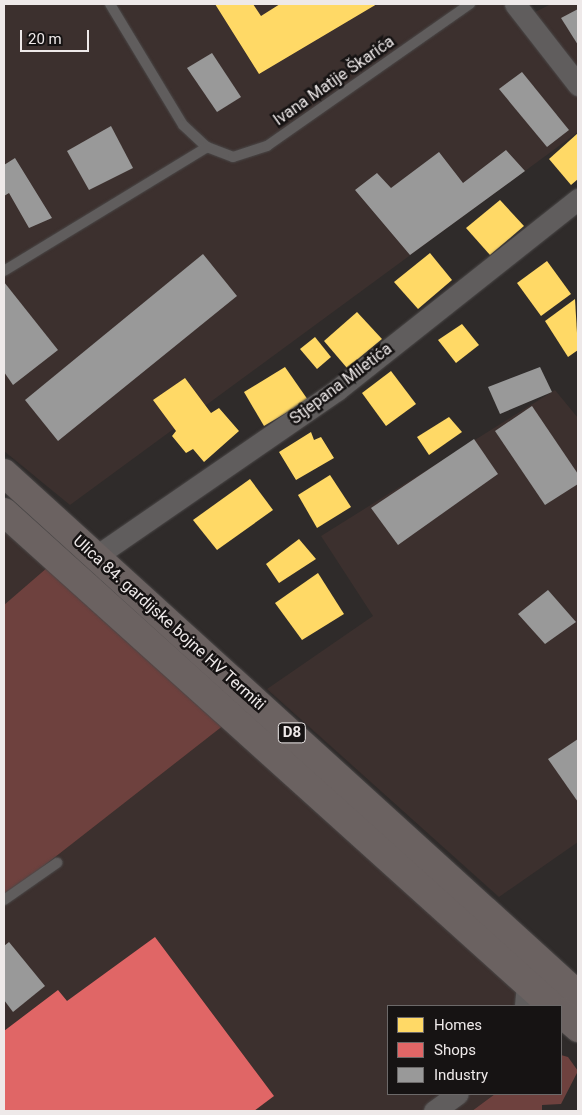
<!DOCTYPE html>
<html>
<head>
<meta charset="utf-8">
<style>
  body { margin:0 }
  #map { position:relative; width:582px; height:1115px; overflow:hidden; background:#2f2b2a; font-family:Roboto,sans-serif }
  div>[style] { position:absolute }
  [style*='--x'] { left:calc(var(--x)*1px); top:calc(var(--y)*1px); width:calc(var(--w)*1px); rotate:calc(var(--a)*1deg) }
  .built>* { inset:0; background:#3c302e }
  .green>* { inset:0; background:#6e413e }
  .homes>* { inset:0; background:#ffd966 }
  .shops>* { inset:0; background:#e06666 }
  .industry>* { inset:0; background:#999 }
  .roads { filter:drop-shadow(0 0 1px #4a4747) drop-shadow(0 0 1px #4a4747) }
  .service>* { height:10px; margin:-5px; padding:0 5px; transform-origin:5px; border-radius:5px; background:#605d5d }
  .minor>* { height:21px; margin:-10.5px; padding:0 10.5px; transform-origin:10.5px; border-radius:10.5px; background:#605d5d }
  .primary>* { height:28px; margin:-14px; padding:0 14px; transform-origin:14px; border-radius:14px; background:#6b6261 }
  span { translate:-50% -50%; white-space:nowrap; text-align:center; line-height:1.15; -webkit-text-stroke:5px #161313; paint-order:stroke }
  .shield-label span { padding:1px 4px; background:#161313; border:1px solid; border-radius:4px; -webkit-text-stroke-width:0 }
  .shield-label { font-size:15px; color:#eee9e9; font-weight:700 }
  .street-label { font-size:16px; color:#eee9e9 }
  .frame { position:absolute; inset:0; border:5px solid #eee9e9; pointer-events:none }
  .legend { position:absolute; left:387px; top:1005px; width:175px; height:90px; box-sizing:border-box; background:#161313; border:1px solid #6c6969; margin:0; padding:6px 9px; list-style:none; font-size:15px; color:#eee9e9 }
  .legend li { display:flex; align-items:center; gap:10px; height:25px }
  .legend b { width:25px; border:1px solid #6c6969 }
  .scale { position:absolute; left:20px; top:30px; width:69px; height:22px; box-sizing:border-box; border:2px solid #eee9e9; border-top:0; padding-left:6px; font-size:15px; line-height:18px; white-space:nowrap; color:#eee9e9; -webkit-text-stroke:4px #161313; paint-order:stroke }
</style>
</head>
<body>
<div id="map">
  <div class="built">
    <i style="clip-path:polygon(4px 4px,516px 4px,525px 17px,551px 4px,578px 4px,578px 132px,70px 505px,4px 451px)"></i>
    <i style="clip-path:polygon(555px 390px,578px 418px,578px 842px,499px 897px,267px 689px,373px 616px,321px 536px)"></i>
    <i style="clip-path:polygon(4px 512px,56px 560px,4px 605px)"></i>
    <i style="clip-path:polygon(233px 718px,552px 1006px,388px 1006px,388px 1094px,495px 1094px,472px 1111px,4px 1111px,4px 897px)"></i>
  </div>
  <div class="green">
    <i style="clip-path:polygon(56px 560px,233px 718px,4px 897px,4px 605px)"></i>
    <i style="clip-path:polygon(561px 1055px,568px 1057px,578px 1071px,561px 1104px,542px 1105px,542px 1111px,472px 1111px,495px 1094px,561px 1094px)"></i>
  </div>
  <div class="homes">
    <i style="clip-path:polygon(215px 4px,253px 4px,261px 16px,280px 4px,377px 4px,259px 74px)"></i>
    <i style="clip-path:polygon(578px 133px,578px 179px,571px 185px,549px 159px)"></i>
    <i style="clip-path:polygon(500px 200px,524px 226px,490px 255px,466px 228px)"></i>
    <i style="clip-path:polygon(430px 253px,452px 280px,418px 309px,394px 282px)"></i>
    <i style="clip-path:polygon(547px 261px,571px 294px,541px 316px,517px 283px)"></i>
    <i style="clip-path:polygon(575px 299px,578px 350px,568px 357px,545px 321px)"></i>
    <i style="clip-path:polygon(357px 312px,382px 339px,347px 368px,324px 341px)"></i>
    <i style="clip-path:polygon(462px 324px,479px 345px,456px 363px,438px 340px)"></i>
    <i style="clip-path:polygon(315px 337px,331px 357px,317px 369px,300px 349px)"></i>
    <i style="clip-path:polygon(285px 367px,308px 400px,264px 426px,244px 392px)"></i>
    <i style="clip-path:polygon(391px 371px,416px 404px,386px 426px,362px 393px)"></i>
    <i style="clip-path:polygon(185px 378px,211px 413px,219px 408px,239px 431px,204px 462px,193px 449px,186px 453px,172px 436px,176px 431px,153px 400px)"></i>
    <i style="clip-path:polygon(449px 417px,462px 432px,429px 455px,417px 437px)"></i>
    <i style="clip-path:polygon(311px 432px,314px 440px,321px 437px,334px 458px,296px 480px,279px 452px)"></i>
    <i style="clip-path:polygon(330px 475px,351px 507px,317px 528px,298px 495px)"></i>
    <i style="clip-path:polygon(250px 479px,273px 510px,217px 550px,193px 520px)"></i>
    <i style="clip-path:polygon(299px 539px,316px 559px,279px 583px,266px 564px)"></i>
    <i style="clip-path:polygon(318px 573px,344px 614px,302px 640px,275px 603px)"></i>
  </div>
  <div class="shops">
    <i style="clip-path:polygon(155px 937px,274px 1096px,254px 1111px,4px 1111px,4px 1031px,58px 990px,67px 1001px)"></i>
  </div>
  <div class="industry">
    <i style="clip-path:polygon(578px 9px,578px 45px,561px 18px)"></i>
    <i style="clip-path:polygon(212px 53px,241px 97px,217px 112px,187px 68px)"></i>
    <i style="clip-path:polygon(522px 72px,569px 130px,547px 147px,499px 89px)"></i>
    <i style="clip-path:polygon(111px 126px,133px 168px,89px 190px,67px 151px)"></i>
    <i style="clip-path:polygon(506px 150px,525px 171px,410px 255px,355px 190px,377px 173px,391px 188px,439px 152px,463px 183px)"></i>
    <i style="clip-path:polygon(15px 158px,52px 218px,29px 228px,9px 193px,4px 196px,4px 165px)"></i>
    <i style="clip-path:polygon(203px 254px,237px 296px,58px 441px,25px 400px)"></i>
    <i style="clip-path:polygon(4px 282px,58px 350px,13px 385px,4px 372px)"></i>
    <i style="clip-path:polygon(540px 367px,552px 392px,500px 414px,488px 387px)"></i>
    <i style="clip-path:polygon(532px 406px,578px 474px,578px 484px,545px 505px,495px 431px)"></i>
    <i style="clip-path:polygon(474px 439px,498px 474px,398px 545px,371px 508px)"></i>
    <i style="clip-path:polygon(548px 590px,576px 622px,545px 644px,518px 614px)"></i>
    <i style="clip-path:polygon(578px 739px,578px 802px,548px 759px)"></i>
    <i style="clip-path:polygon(9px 942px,45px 986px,13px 1012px,4px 1000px,4px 946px)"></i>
  </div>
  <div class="roads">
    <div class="service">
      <i style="--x:110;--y:4;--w:141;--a:58.9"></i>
      <i style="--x:183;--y:125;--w:33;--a:43"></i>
      <i style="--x:207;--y:147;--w:28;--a:21"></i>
      <i style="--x:233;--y:157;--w:36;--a:-18"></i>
      <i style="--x:267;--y:146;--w:248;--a:-35"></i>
      <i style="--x:4;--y:271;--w:238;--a:-31.4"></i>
      <i style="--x:4;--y:900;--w:65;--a:-34.9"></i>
    </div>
    <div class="minor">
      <i style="--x:515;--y:4;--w:103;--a:52.1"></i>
      <i style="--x:95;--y:557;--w:294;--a:-34.6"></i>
      <i style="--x:337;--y:390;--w:308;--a:-38.4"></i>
      <i style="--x:525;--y:1006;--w:21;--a:-85"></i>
      <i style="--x:434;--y:1111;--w:29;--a:-36"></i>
    </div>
    <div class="primary">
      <i style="--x:4;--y:473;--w:776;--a:42.28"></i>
      <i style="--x:4;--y:512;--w:738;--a:42.03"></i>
      <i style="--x:561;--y:1013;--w:23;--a:41"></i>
    </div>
  </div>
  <div class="shield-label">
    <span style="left:292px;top:733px">D8</span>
  </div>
  <div class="street-label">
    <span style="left:334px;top:81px;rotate:-35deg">Ivana Matije Škarića</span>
    <span style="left:341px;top:384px;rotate:-37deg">Stjepana Miletića</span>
    <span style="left:169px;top:623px;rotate:42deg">Ulica 84. gardijske bojne HV Termiti</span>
  </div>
  <div class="frame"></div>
  <ul class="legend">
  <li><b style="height:14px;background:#ffd966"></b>Homes</li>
  <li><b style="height:14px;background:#e06666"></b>Shops</li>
  <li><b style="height:14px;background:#999"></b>Industry</li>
  </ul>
  <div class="scale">20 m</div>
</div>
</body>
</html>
